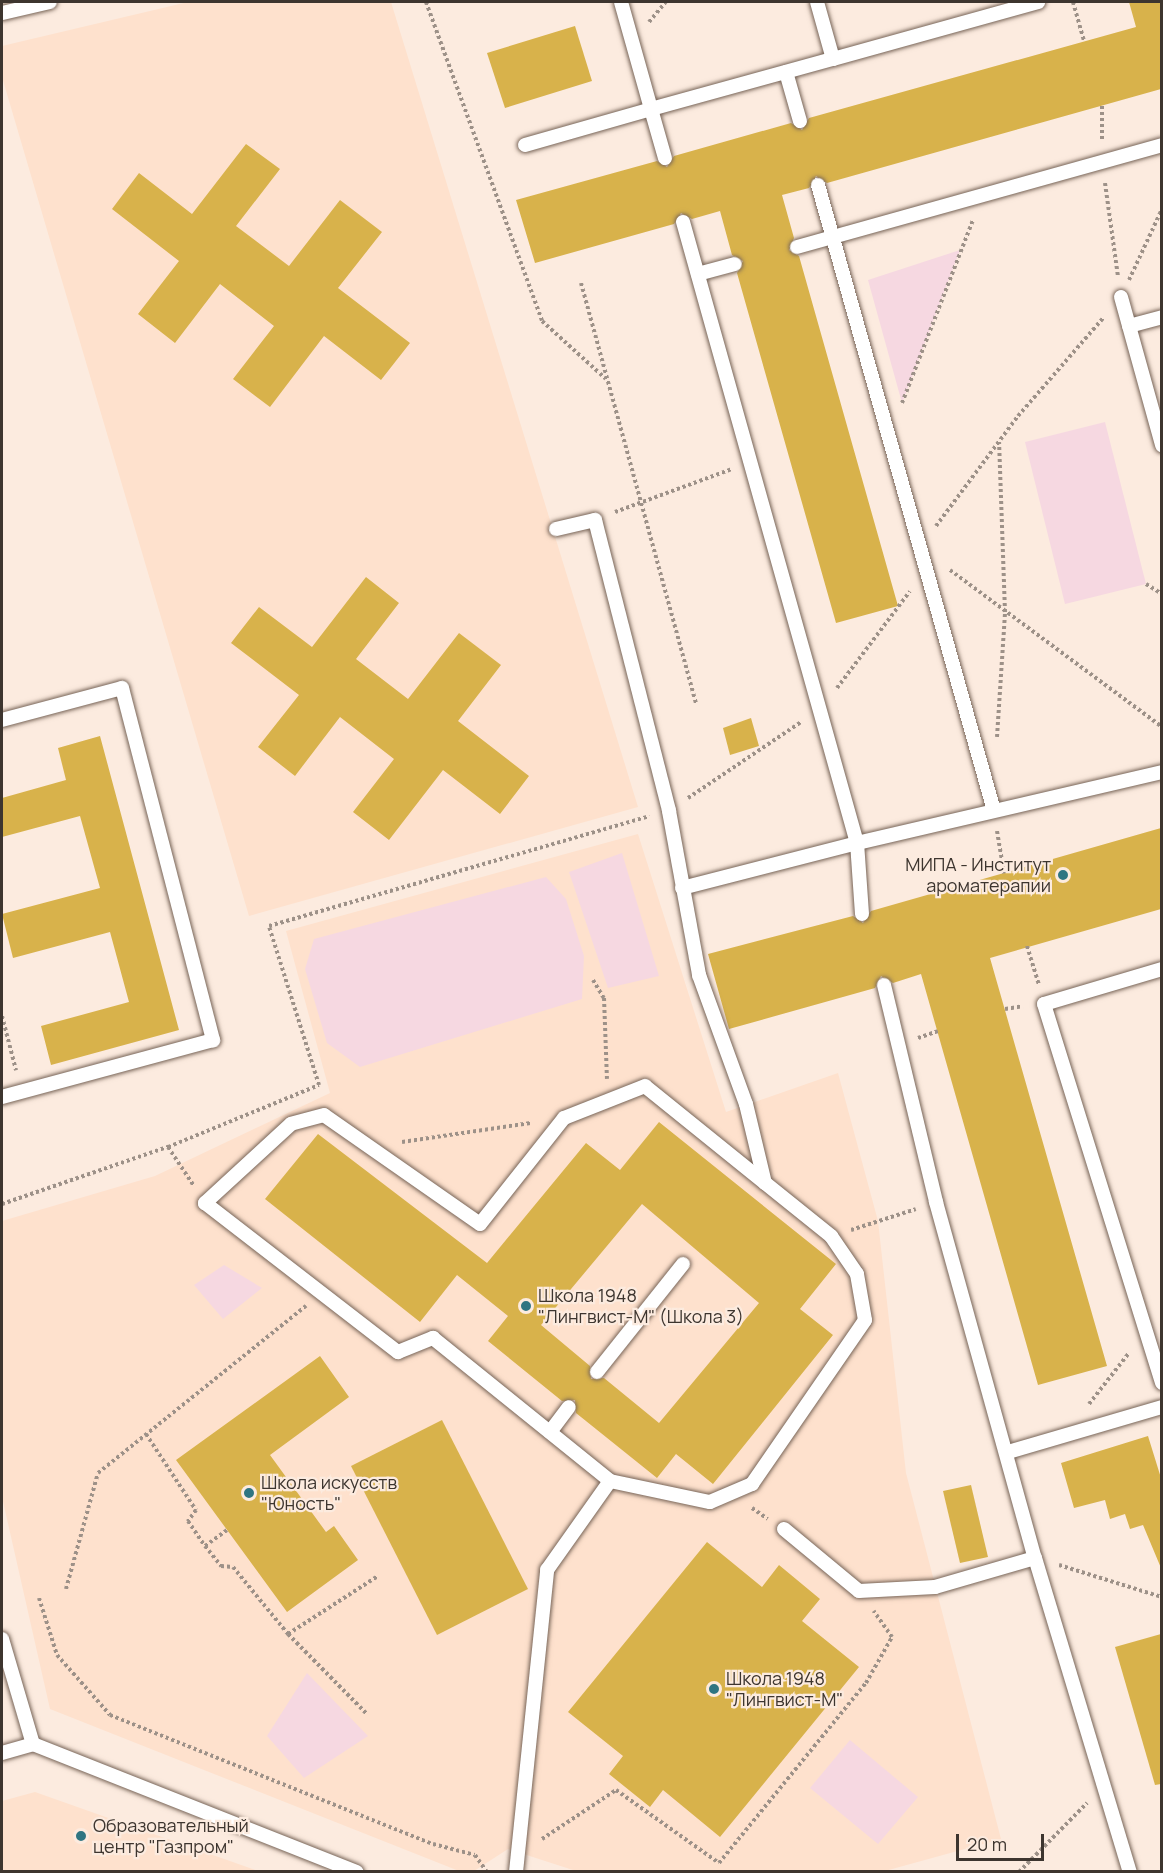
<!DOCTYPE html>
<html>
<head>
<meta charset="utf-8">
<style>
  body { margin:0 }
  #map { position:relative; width:1163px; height:1873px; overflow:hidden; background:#fcebdf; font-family:Manrope,sans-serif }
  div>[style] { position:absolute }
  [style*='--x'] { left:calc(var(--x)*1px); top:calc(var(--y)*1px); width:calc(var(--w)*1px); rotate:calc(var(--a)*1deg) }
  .built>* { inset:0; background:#fee1cd }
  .green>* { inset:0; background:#f6d8e1 }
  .building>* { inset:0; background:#d8b24b }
  .path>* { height:4px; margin-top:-2px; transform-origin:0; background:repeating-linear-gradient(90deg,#9d9188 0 3px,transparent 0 6px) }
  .roads { filter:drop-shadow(0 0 2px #776457) drop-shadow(0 0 2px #776457) }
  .service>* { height:14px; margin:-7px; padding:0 7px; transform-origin:7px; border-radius:7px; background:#fff }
  .dots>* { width:16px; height:16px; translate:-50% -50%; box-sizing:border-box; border:3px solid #fcebdf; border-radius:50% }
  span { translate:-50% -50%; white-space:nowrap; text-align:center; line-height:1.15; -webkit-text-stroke:4.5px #fcebdf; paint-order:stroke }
  .poi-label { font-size:18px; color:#3d352f }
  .right { translate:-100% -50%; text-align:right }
  .left { translate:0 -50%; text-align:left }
  .frame { position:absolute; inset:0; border:3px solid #3d352f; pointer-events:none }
  .scale { position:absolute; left:956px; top:1834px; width:88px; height:27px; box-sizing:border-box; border:3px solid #3d352f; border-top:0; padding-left:8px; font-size:18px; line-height:21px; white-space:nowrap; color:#3d352f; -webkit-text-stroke:4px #fcebdf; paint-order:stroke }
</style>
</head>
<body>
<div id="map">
  <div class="built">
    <i style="clip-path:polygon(188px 2px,391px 2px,638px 807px,249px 916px,2px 77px,2px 46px)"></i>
    <i style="clip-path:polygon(638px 834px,726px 1112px,838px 1073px,878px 1221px,906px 1473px,1001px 1839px,885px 1871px,576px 1871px,508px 1849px,474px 1871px,459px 1871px,50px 1709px,2px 1497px,2px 1221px,155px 1176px,330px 1093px,286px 931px)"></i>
    <i style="clip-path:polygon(35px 1792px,258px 1871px,2px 1871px,2px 1801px)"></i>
  </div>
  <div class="green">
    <i style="clip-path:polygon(960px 250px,902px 403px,868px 280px)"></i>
    <i style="clip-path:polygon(1105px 422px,1146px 584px,1065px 604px,1025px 442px)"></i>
    <i style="clip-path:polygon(622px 853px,659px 976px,608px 988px,569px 872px)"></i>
    <i style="clip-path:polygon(546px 877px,566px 899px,584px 956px,582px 999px,360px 1067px,327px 1043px,305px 969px,314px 939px)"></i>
    <i style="clip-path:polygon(224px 1265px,262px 1288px,223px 1319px,194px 1285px)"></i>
    <i style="clip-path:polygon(307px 1673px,368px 1736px,304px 1778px,267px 1736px)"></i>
    <i style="clip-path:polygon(850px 1740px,918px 1797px,878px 1844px,810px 1788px)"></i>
  </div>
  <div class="building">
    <i style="clip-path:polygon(1129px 2px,1161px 2px,1161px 89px,827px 183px,816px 176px,809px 188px,782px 195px,794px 238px,789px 250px,799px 256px,898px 606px,836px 623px,737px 273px,743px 261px,732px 255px,720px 211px,692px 219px,681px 213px,674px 224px,535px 263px,516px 200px,657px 161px,667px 167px,674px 156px,791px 123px,802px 130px,809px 118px,1136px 27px)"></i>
    <i style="clip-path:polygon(575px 26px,592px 81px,505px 108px,487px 53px)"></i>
    <i style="clip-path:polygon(246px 144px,280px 169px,236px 226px,289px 266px,340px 200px,382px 232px,338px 288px,410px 343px,381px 380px,324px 336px,270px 407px,233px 379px,274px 326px,220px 284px,175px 343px,138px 314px,179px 261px,112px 209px,139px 173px,192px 214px)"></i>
    <i style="clip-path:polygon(366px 577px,399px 603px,356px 659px,408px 699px,459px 633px,501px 665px,458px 721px,529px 776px,500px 814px,443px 770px,389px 840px,353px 812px,394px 759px,340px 717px,295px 776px,258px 747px,299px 695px,231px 643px,259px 607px,312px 647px)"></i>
    <i style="clip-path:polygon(751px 718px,759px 746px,730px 755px,723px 728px)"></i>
    <i style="clip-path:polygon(100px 736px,179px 1030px,51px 1065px,41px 1026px,129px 1002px,110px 932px,13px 958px,2px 914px,100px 888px,80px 816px,2px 837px,2px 798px,66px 780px,58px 748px)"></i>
    <i style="clip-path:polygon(1161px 828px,1161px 909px,990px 958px,1107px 1366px,1038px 1385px,921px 974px,893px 983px,881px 976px,875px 988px,729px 1029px,708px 954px,853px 916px,863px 923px,871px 911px)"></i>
    <i style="clip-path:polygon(evenodd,659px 1122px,836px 1264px,800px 1309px,833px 1335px,713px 1484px,676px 1454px,657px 1478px,576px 1413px,575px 1400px,562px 1401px,488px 1341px,508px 1316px,457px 1275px,420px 1322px,265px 1199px,318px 1134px,487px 1263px,586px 1143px,620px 1170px,659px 1122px,642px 1204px,759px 1303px,659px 1423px,604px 1378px,591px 1379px,590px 1366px,541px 1325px,642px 1204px)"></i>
    <i style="clip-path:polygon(320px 1356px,349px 1397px,270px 1455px,326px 1532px,334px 1526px,358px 1560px,287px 1612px,176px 1460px)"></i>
    <i style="clip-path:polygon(442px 1420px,528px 1589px,437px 1635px,351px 1466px)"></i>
    <i style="clip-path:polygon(1148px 1436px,1161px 1478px,1161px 1568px,1143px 1525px,1130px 1529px,1125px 1514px,1110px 1519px,1105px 1500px,1074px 1508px,1061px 1463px)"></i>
    <i style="clip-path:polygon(971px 1485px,988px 1557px,960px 1563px,943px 1491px)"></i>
    <i style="clip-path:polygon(707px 1542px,762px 1587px,779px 1565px,820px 1599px,802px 1621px,859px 1667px,720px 1837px,663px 1790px,650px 1807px,609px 1774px,623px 1756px,568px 1712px)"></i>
    <i style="clip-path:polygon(1161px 1634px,1161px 1784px,1155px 1785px,1115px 1647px)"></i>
  </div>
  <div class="path">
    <i style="--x:426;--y:2;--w:339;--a:70"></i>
    <i style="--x:542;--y:321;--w:86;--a:42.2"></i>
    <i style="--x:1073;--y:2;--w:41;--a:74.2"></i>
    <i style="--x:649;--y:22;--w:26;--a:-50"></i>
    <i style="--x:1102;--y:106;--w:34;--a:90"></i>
    <i style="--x:1105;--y:183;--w:95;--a:82.1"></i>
    <i style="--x:1129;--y:280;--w:78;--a:-65.1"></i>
    <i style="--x:581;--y:283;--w:436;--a:74.7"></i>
    <i style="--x:902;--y:403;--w:196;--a:-68.8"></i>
    <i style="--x:615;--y:512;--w:125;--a:-20.2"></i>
    <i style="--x:936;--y:526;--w:137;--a:-53.3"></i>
    <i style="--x:1018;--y:416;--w:131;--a:-49"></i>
    <i style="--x:950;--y:570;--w:264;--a:36.5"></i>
    <i style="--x:1146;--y:584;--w:19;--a:32"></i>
    <i style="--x:837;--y:688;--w:121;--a:-53"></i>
    <i style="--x:997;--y:737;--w:125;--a:-86.3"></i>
    <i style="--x:1005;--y:612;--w:170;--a:-92"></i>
    <i style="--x:688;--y:798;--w:136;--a:-33.9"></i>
    <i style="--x:997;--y:831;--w:43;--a:80.5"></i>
    <i style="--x:1027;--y:946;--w:41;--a:72.9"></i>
    <i style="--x:593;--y:980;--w:21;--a:59"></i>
    <i style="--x:604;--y:998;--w:81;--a:87.9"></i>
    <i style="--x:1005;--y:1009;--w:18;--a:-9"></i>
    <i style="--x:2;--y:1016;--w:56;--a:75.5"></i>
    <i style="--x:918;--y:1038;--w:21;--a:-19"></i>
    <i style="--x:402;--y:1142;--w:130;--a:-8.4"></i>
    <i style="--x:168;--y:1147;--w:47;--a:56.3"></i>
    <i style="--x:2;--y:1204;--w:176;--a:-19"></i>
    <i style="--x:168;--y:1147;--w:163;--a:-22.3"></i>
    <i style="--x:319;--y:1085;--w:167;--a:-107.5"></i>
    <i style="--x:269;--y:926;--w:396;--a:-16.1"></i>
    <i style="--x:851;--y:1230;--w:68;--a:-17.9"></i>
    <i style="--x:1089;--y:1404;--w:65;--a:-51.9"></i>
    <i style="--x:146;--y:1434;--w:91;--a:56.7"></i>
    <i style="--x:196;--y:1510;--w:14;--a:126"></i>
    <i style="--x:188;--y:1521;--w:30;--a:56"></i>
    <i style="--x:205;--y:1546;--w:26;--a:51"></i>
    <i style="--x:221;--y:1566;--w:12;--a:5"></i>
    <i style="--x:233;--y:1567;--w:87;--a:50.6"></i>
    <i style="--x:288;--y:1634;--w:107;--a:-32.8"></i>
    <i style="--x:752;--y:1508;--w:19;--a:35"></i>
    <i style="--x:205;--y:1546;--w:27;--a:-36"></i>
    <i style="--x:1059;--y:1565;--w:108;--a:17.3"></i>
    <i style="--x:66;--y:1589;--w:120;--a:-74.6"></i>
    <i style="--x:98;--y:1473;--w:267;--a:-38.8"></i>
    <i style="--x:39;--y:1598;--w:60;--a:72.5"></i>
    <i style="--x:57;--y:1655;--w:80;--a:48.5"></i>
    <i style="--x:110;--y:1715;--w:348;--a:21.8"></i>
    <i style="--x:433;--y:1844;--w:43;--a:14.7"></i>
    <i style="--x:475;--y:1855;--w:21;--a:55"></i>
    <i style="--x:288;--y:1634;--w:112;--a:45.4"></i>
    <i style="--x:542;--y:1839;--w:89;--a:-33.5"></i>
    <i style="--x:616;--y:1790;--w:126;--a:35.3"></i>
    <i style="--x:719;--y:1863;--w:232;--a:-50.8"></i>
    <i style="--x:866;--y:1683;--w:53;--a:-60.5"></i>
    <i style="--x:892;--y:1637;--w:32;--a:-125"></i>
    <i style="--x:1019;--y:1872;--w:97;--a:-45.4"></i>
  </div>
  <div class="roads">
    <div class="service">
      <i style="--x:621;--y:2;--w:111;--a:74.3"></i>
      <i style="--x:651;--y:109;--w:189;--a:-15.4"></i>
      <i style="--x:833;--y:59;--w:59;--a:-105.7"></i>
      <i style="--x:2;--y:13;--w:49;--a:-12.9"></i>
      <i style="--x:833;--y:59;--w:213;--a:-15.5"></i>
      <i style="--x:786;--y:72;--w:51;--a:74.1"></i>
      <i style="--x:525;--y:145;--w:131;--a:-15.9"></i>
      <i style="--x:651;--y:109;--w:51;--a:74.1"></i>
      <i style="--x:818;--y:185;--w:646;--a:74.29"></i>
      <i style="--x:797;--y:247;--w:379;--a:-15.6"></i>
      <i style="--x:698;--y:274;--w:38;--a:-15"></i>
      <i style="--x:1121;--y:297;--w:154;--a:74.5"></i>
      <i style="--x:1129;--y:326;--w:34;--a:-15"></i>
      <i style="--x:556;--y:529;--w:40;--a:-13"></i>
      <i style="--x:595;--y:520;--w:300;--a:75.7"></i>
      <i style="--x:669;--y:811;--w:167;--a:79.6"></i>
      <i style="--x:699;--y:975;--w:137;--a:70"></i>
      <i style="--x:746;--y:1104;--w:81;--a:76.5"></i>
      <i style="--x:765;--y:1183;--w:154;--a:-141.1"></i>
      <i style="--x:645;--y:1086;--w:87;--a:158.4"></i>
      <i style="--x:564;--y:1118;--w:135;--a:128.4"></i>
      <i style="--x:480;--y:1224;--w:190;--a:-145.1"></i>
      <i style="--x:324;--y:1115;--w:34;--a:165"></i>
      <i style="--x:291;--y:1124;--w:117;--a:137.4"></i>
      <i style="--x:205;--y:1203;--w:244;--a:37.7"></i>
      <i style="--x:398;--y:1352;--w:38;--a:-22"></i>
      <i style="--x:433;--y:1338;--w:228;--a:38.9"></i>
      <i style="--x:2;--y:720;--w:124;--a:-14.9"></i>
      <i style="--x:122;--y:688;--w:364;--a:75.5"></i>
      <i style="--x:213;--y:1040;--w:219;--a:164.9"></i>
      <i style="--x:682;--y:888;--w:181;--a:-14.4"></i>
      <i style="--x:857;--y:843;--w:645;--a:-105.65"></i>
      <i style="--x:862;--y:914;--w:71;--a:-94"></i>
      <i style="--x:857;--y:843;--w:313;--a:-13.1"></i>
      <i style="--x:1162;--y:969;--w:123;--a:163.5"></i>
      <i style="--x:1044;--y:1004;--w:397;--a:72.7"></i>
      <i style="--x:884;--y:985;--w:223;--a:76.5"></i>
      <i style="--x:936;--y:1202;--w:370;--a:74.5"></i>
      <i style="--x:1035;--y:1558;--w:328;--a:73.2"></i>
      <i style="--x:597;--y:1372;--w:138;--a:-51.5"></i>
      <i style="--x:550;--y:1432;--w:31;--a:-53"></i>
      <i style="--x:1008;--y:1452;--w:160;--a:-16.3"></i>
      <i style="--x:784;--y:1529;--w:97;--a:39.6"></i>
      <i style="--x:859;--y:1591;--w:76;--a:-3"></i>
      <i style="--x:935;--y:1587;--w:104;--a:-16.2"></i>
      <i style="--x:2;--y:1639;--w:109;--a:73.6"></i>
      <i style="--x:33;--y:1744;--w:348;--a:21.6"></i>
      <i style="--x:2;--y:1753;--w:32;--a:-16"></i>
      <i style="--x:516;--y:1872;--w:304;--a:-84.1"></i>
      <i style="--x:547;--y:1570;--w:109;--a:-54.7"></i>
      <i style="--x:610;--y:1481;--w:102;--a:11.9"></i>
      <i style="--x:710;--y:1502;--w:46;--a:-23.2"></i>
      <i style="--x:752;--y:1484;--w:199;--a:-55.4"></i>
      <i style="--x:865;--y:1320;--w:47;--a:-99.9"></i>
      <i style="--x:857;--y:1274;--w:46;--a:-124.4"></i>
      <i style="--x:831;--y:1236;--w:85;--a:-141.2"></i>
    </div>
  </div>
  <div class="dots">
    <i style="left:1063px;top:875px;background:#2f7582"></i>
    <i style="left:526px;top:1306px;background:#2f7582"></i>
    <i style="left:249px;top:1493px;background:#2f7582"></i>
    <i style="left:714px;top:1689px;background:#2f7582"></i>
    <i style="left:81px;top:1836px;background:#2f7582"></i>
  </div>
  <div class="poi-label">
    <span class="right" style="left:1051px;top:875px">МИПА - Институт<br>ароматерапии</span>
    <span class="left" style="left:538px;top:1306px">Школа 1948<br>"Лингвист-М" (Школа 3)</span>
    <span class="left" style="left:261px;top:1493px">Школа искусств<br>"Юность"</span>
    <span class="left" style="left:726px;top:1689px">Школа 1948<br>"Лингвист-М"</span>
    <span class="left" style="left:93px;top:1836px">Образовательный<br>центр "Газпром"</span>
  </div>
  <div class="frame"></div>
  <div class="scale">20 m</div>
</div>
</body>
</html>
